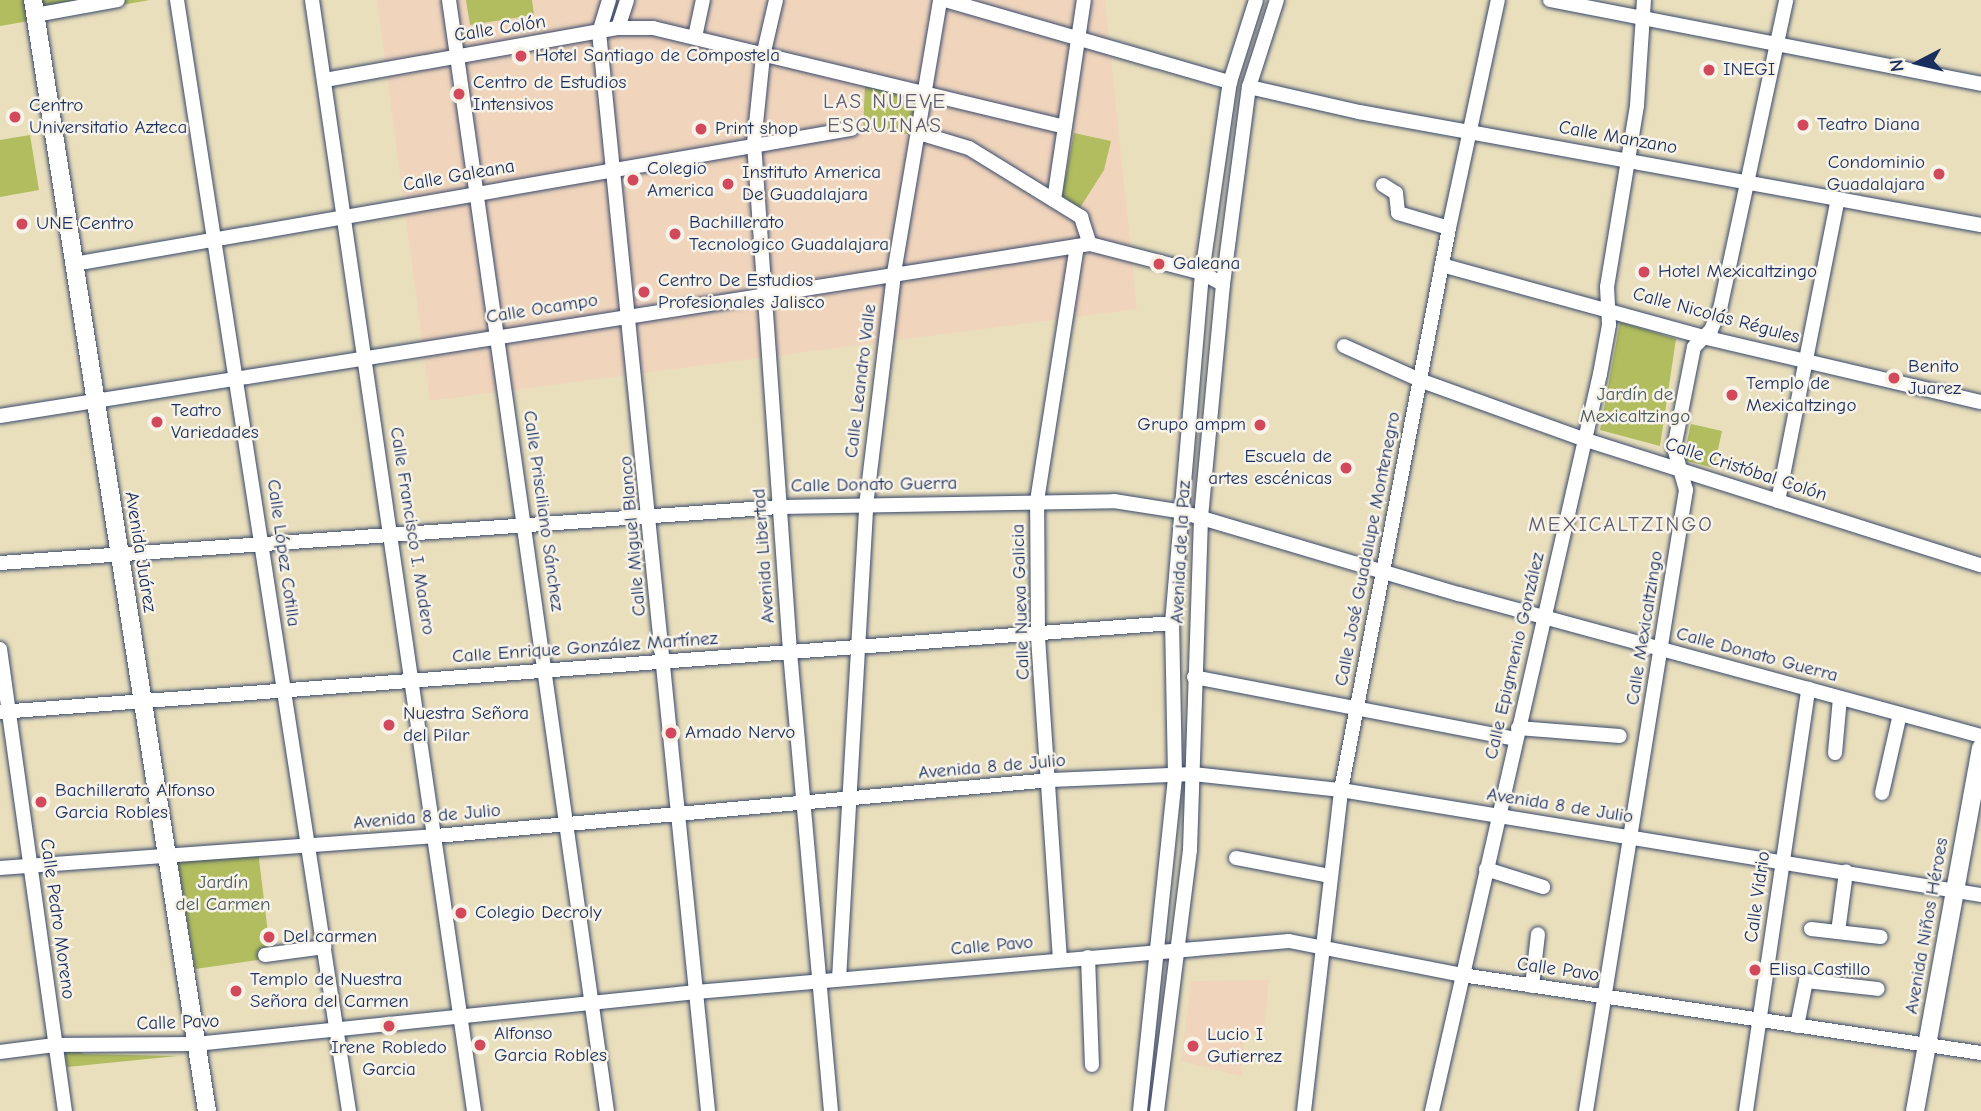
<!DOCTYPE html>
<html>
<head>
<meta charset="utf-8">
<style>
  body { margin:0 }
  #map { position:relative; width:1981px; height:1111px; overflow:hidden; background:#e9dfbc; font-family:"Comic Neue",sans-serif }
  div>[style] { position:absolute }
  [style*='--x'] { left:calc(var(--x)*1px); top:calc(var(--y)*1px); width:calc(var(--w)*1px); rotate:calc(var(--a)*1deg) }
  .built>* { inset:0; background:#f0d5bc }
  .green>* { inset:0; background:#b1bd5e }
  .roads { filter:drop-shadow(0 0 2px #3a496c) drop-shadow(0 0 2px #3a496c) }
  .minor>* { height:14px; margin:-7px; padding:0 7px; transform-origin:7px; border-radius:7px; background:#fff }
  .major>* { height:18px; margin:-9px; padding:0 9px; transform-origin:9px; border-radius:9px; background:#fff }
  .dots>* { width:19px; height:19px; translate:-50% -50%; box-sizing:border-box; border:4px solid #f7f3e8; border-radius:50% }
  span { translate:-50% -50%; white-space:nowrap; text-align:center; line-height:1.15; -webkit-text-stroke:5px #f7f3e8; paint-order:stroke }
  .street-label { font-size:19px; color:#1b2f5e }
  .poi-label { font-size:19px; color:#1b2f5e }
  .left { translate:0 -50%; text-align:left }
  .right { translate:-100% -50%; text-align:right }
  .park-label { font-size:19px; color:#485a5e }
  .neighbourhood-label { font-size:21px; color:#5f5c70; letter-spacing:2px }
  .north { position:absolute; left:1883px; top:28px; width:70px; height:70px; -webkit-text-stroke:5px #f7f3e8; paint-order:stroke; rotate:263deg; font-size:19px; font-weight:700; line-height:28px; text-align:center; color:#1b2f5e }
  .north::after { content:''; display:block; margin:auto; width:24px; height:32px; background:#1b2f5e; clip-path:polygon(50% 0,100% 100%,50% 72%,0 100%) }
</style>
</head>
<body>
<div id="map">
  <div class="built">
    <i style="clip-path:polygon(377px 0,1105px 0,1137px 309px,430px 401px)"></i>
    <i style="clip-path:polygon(1269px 980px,1264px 1036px,1245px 1035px,1241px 1076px,1181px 1061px,1191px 981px)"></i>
  </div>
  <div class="green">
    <i style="clip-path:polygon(0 0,150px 0,0 26px)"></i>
    <i style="clip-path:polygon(466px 0,532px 0,534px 15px,470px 25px)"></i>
    <i style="clip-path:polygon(865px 84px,918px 96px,912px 135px,881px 129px,863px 131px)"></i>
    <i style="clip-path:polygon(1074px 133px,1111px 141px,1104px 170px,1078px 211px,1061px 201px)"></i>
    <i style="clip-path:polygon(30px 135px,39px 190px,0 197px,0 140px)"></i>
    <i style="clip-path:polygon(1620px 322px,1676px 339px,1660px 446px,1600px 430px)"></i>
    <i style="clip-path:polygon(1691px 424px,1722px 431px,1714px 468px,1683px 460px)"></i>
    <i style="clip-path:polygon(258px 851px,271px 958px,195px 969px,177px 858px)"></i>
    <i style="clip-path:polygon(77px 1047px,83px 1054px,177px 1056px,67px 1067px,64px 1048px)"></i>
  </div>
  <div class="roads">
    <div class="minor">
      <i style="--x:177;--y:0;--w:1124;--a:81.2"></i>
      <i style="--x:312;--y:0;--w:1123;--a:81.7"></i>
      <i style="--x:449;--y:0;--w:1122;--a:81.91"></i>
      <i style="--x:609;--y:0;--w:34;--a:107"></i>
      <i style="--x:599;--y:32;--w:1084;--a:84.23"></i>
      <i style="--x:776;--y:0;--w:57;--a:103.1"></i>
      <i style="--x:763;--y:56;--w:87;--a:95.9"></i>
      <i style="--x:754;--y:143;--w:510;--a:85.95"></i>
      <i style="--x:790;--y:652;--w:461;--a:84.9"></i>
      <i style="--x:945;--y:0;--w:297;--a:16.1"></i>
      <i style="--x:1550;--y:0;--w:439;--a:11"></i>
      <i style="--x:35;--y:15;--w:84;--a:-10.2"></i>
      <i style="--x:618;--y:28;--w:29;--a:-72"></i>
      <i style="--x:695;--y:37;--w:38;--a:-78"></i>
      <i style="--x:325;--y:80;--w:298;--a:-10.1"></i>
      <i style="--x:618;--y:28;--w:35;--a:0"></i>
      <i style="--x:653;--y:28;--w:423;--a:13.5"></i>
      <i style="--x:1249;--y:87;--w:113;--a:12.8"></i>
      <i style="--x:1359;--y:112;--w:632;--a:10.3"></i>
      <i style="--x:919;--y:133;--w:52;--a:16.7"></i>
      <i style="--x:969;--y:148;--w:132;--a:31.6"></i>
      <i style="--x:1081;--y:217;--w:28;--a:72"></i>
      <i style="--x:1090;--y:244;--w:116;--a:14.5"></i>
      <i style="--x:1202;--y:273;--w:24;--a:28"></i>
      <i style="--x:1383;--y:185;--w:15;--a:32"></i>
      <i style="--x:1396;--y:193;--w:20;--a:84"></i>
      <i style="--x:1398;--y:213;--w:53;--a:16.4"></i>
      <i style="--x:1054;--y:200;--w:202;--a:-81.5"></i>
      <i style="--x:74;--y:264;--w:789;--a:-9.86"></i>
      <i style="--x:1442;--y:265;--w:271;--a:15.4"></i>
      <i style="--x:1703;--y:337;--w:285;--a:13.2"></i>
      <i style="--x:1344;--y:346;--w:85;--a:24.2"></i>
      <i style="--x:1422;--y:381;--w:174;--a:19.8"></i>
      <i style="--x:1586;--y:440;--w:414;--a:17.6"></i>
      <i style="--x:0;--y:416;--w:1103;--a:-8.97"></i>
      <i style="--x:1778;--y:501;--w:308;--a:-78.8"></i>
      <i style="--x:0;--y:563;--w:782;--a:-4.11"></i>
      <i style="--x:780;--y:507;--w:334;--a:-1"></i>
      <i style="--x:1114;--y:501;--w:65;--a:8.9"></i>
      <i style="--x:1178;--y:511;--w:293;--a:16.5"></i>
      <i style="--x:1459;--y:594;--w:541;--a:15.22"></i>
      <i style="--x:0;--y:649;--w:467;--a:82"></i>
      <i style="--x:1194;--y:677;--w:327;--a:10.9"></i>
      <i style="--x:0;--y:712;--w:1175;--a:-4.34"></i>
      <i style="--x:1518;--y:728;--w:102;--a:4.5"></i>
      <i style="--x:1835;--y:753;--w:55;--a:-84.8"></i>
      <i style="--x:1882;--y:793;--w:81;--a:-77.2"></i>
      <i style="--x:1236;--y:858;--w:96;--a:10.8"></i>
      <i style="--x:0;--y:868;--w:437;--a:-4.2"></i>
      <i style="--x:436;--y:836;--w:618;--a:-5.2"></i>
      <i style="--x:1051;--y:780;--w:142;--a:-2.4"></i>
      <i style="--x:1193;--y:774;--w:149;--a:6.2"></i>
      <i style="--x:1341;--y:790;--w:649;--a:9.32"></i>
      <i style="--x:1486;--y:869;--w:60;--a:17.5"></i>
      <i style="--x:1811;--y:929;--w:70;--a:6.5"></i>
      <i style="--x:1838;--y:932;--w:61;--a:-82.4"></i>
      <i style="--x:265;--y:955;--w:60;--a:-7.7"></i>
      <i style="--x:1088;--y:957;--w:108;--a:87.9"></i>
      <i style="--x:1060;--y:960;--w:327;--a:-93.9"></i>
      <i style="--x:1038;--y:634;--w:133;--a:-90.4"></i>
      <i style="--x:1037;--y:501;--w:258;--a:-81.1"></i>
      <i style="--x:839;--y:979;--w:474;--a:-86.7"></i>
      <i style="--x:866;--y:506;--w:235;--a:-83.1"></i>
      <i style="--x:894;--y:273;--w:277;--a:-80.4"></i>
      <i style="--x:1532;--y:986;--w:52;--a:-83.4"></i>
      <i style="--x:1797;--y:1026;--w:46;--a:-78.7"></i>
      <i style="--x:1806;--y:981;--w:72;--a:6.3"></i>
      <i style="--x:0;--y:1052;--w:55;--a:-7.3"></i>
      <i style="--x:55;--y:1045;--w:141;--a:-0.4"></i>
      <i style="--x:196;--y:1044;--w:503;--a:-5.94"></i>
      <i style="--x:696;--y:992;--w:595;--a:-4.92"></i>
      <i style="--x:1289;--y:941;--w:176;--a:11.1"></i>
      <i style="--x:1462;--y:975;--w:525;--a:8.55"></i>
      <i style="--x:1140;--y:1111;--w:337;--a:-84"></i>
      <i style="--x:1175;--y:776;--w:153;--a:-91.1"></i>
      <i style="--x:1172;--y:623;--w:351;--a:-85.1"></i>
      <i style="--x:1202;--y:273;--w:193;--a:-81.7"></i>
      <i style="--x:1230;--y:82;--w:86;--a:-72.4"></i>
      <i style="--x:1157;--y:1111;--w:263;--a:-82.8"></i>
      <i style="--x:1190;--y:850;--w:333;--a:-88.1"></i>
      <i style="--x:1201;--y:517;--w:234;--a:-84.6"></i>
      <i style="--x:1223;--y:284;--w:199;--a:-82.5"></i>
      <i style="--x:1249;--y:87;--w:91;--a:-72.2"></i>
      <i style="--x:1304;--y:1111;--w:323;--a:-83.4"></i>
      <i style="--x:1341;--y:790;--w:572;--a:-79.12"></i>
      <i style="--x:1449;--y:228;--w:233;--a:-77.9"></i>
      <i style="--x:1432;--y:1111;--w:756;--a:-77.16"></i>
      <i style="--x:1600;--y:374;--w:50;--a:-79.6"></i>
      <i style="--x:1609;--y:325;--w:38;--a:-93"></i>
      <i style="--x:1607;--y:287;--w:184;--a:-80.6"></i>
      <i style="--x:1637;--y:105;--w:105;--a:-86.2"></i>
      <i style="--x:1586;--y:1111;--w:629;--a:-80.85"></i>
      <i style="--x:1686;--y:490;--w:44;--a:-105.9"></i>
      <i style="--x:1674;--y:448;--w:103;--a:-78.8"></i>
      <i style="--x:1694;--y:347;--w:24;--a:-45"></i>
      <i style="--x:1711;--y:330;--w:23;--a:-67"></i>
      <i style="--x:1720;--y:309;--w:316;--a:-77.9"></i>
      <i style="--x:1746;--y:1111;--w:427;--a:-81.6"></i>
    </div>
    <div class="major">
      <i style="--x:33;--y:0;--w:1125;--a:81.1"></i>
      <i style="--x:1915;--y:1111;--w:369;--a:-79.7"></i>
    </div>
  </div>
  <div class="dots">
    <i style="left:521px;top:56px;background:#d1495b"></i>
    <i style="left:1709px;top:70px;background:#d1495b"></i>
    <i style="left:459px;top:94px;background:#d1495b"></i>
    <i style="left:15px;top:117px;background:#d1495b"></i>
    <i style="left:1803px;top:125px;background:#d1495b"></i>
    <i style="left:701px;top:129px;background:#d1495b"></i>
    <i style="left:1939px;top:174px;background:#d1495b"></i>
    <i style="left:633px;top:180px;background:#d1495b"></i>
    <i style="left:728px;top:184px;background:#d1495b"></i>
    <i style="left:22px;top:224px;background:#d1495b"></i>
    <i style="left:675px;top:234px;background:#d1495b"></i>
    <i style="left:1159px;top:264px;background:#d1495b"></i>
    <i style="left:1644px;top:272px;background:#d1495b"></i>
    <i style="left:644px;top:292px;background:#d1495b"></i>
    <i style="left:1894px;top:378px;background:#d1495b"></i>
    <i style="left:1732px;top:395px;background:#d1495b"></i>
    <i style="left:157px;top:422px;background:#d1495b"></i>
    <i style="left:1260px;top:425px;background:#d1495b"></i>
    <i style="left:1346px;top:468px;background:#d1495b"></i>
    <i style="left:389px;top:725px;background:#d1495b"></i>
    <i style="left:671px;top:733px;background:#d1495b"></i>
    <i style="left:41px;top:802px;background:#d1495b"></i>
    <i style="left:461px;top:913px;background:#d1495b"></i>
    <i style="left:269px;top:937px;background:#d1495b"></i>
    <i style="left:1755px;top:970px;background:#d1495b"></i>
    <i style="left:236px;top:991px;background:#d1495b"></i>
    <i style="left:389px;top:1026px;background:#d1495b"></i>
    <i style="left:480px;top:1045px;background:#d1495b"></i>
    <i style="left:1193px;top:1046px;background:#d1495b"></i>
  </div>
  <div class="street-label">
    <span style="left:500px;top:29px;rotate:-9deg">Calle Colón</span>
    <span style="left:1618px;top:138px;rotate:10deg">Calle Manzano</span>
    <span style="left:459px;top:176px;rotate:-10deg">Calle Galeana</span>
    <span style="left:542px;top:309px;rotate:-9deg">Calle Ocampo</span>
    <span style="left:1716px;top:316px;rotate:15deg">Calle Nicolás Régules</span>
    <span style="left:861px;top:381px;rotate:-83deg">Calle Leandro Valle</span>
    <span style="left:1746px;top:470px;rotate:18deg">Calle Cristóbal Colón</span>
    <span style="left:874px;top:485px;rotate:-1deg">Calle Donato Guerra</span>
    <span style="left:543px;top:511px;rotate:82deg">Calle Prisciliano Sánchez</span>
    <span style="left:412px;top:531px;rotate:81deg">Calle Francisco I. Madero</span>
    <span style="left:633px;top:536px;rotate:-95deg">Calle Miguel Blanco</span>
    <span style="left:1368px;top:549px;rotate:-79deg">Calle José Guadalupe Montenegro</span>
    <span style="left:140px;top:552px;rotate:81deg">Avenida Juárez</span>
    <span style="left:1181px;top:552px;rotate:-87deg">Avenida de la Paz</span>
    <span style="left:283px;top:553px;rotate:82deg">Calle López Cotilla</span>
    <span style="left:764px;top:556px;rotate:-94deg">Avenida Libertad</span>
    <span style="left:1021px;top:602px;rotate:-92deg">Calle Nueva Galicia</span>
    <span style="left:1645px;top:628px;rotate:-81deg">Calle Mexicaltzingo</span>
    <span style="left:585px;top:648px;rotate:-4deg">Calle Enrique González Martínez</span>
    <span style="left:1757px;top:655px;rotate:15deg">Calle Donato Guerra</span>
    <span style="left:1515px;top:656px;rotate:-77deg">Calle Epigmenio González</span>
    <span style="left:992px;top:767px;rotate:-5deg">Avenida 8 de Julio</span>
    <span style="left:1560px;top:806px;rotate:9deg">Avenida 8 de Julio</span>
    <span style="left:427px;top:817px;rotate:-5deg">Avenida 8 de Julio</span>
    <span style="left:1758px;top:897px;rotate:-82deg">Calle Vidrio</span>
    <span style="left:57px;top:919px;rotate:82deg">Calle Pedro Moreno</span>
    <span style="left:1927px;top:926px;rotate:-80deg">Avenida Niños Héroes</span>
    <span style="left:992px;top:946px;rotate:-5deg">Calle Pavo</span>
    <span style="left:1558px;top:970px;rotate:8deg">Calle Pavo</span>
    <span style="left:178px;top:1023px;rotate:-2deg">Calle Pavo</span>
  </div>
  <div class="poi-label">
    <span class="left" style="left:535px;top:56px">Hotel Santiago de Compostela</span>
    <span class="left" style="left:1723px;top:70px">INEGI</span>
    <span class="left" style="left:473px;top:94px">Centro de Estudios<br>Intensivos</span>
    <span class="left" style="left:29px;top:117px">Centro<br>Universitatio Azteca</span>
    <span class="left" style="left:1817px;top:125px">Teatro Diana</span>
    <span class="left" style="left:715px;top:129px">Print shop</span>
    <span class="right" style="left:1925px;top:174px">Condominio<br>Guadalajara</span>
    <span class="left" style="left:647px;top:180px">Colegio<br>America</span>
    <span class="left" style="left:742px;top:184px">Instituto America<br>De Guadalajara</span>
    <span class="left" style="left:689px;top:234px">Bachillerato<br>Tecnologico Guadalajara</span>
    <span class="left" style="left:36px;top:224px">UNE Centro</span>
    <span class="left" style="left:1173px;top:264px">Galeana</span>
    <span class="left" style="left:1658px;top:272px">Hotel Mexicaltzingo</span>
    <span class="left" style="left:658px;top:292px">Centro De Estudios<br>Profesionales Jalisco</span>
    <span class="left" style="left:1908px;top:378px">Benito<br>Juarez</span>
    <span class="left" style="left:1746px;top:395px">Templo de<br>Mexicaltzingo</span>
    <span class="left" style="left:171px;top:422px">Teatro<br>Variedades</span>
    <span class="right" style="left:1246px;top:425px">Grupo ampm</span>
    <span class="right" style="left:1332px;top:468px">Escuela de<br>artes escénicas</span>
    <span class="left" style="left:403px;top:725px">Nuestra Señora<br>del Pilar</span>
    <span class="left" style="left:685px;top:733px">Amado Nervo</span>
    <span class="left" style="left:55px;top:802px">Bachillerato Alfonso<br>Garcia Robles</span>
    <span class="left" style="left:475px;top:913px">Colegio Decroly</span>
    <span class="left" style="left:283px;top:937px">Del carmen</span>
    <span class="left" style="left:1769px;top:970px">Elisa Castillo</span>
    <span class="left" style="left:250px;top:991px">Templo de Nuestra<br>Señora del Carmen</span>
    <span class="left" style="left:494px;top:1045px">Alfonso<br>Garcia Robles</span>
    <span class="left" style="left:1207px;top:1046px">Lucio I<br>Gutierrez</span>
    <span style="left:389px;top:1059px">Irene Robledo<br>Garcia</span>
  </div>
  <div class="park-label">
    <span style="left:1635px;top:406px">Jardín de<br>Mexicaltzingo</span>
    <span style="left:223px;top:894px">Jardín<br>del Carmen</span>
  </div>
  <div class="neighbourhood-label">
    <span style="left:885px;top:113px">LAS NUEVE<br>ESQUINAS</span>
    <span style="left:1621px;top:524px">MEXICALTZINGO</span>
  </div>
  <div class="north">N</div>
</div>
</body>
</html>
